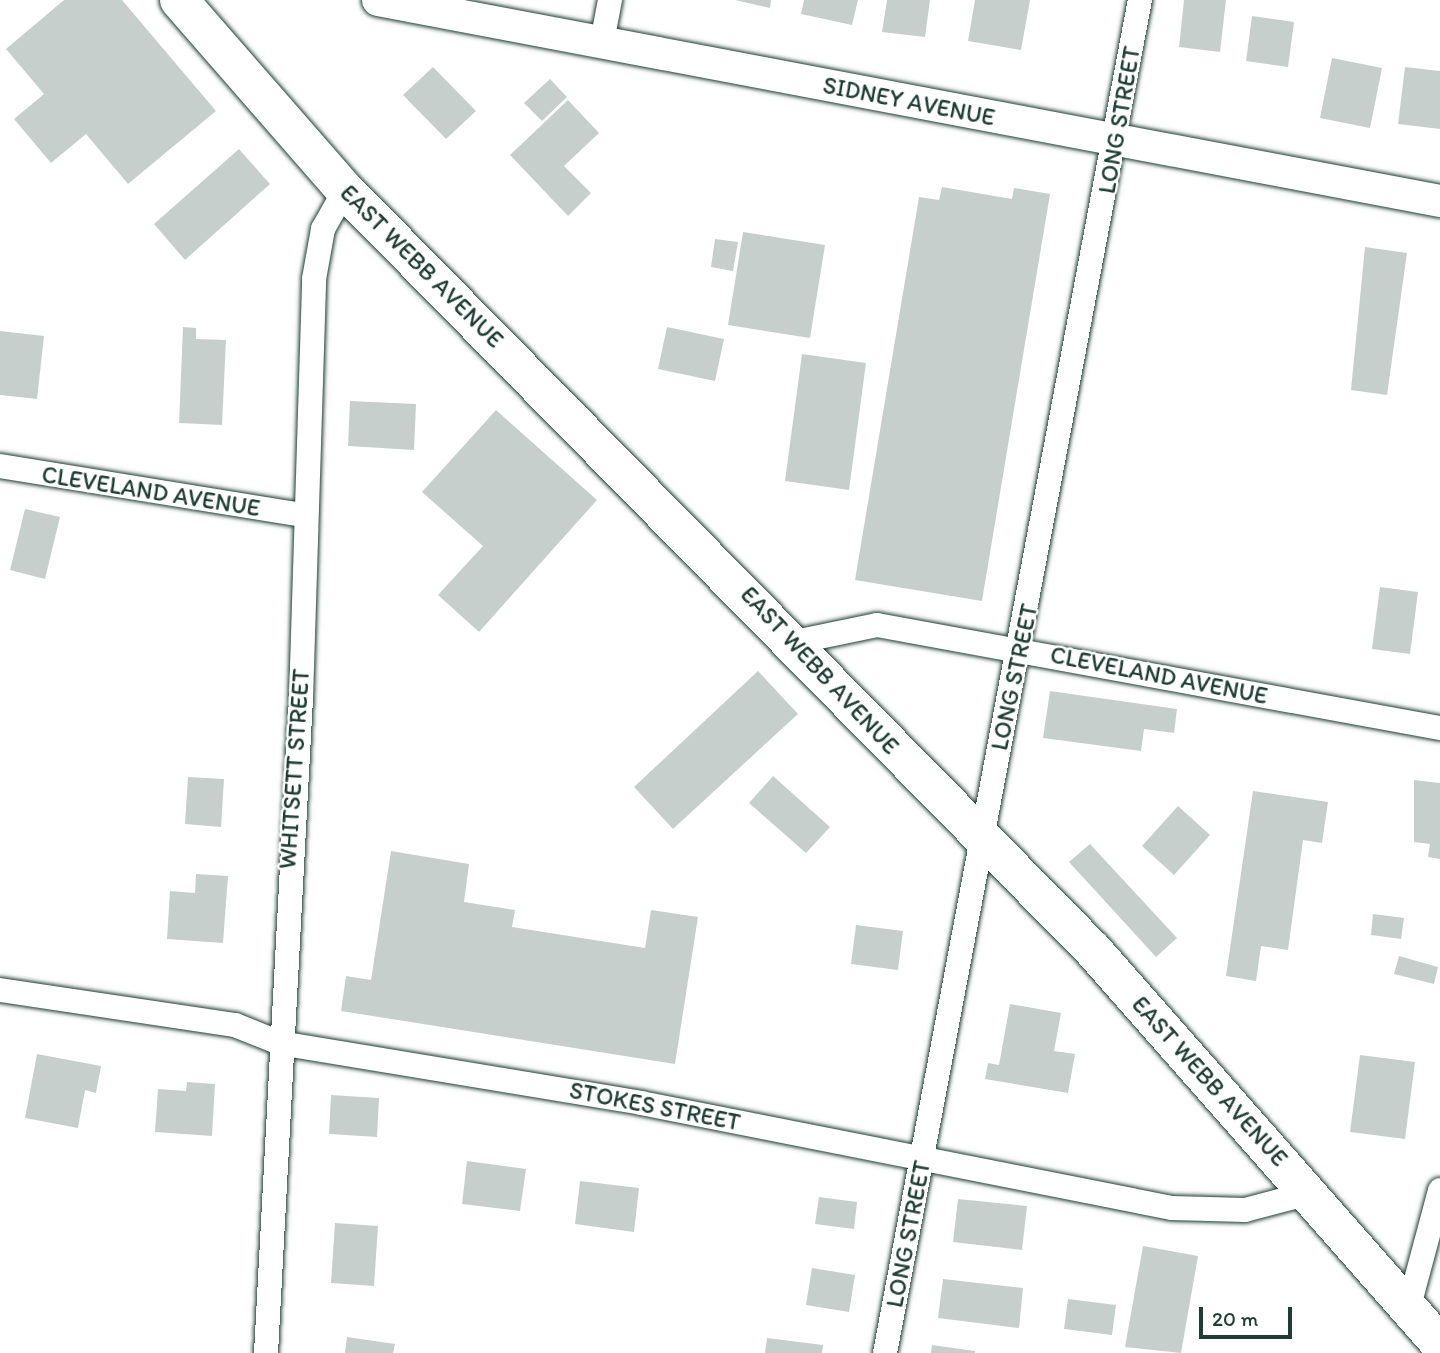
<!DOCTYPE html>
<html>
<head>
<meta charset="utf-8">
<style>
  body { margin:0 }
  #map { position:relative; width:1440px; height:1353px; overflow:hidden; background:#fff; font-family:Itim,sans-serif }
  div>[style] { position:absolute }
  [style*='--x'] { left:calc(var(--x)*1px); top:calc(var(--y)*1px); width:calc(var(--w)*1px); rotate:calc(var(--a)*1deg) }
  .building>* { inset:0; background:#c7cfcc }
  .roads { filter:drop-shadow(0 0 2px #1f3d34) drop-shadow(0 0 2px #1f3d34) }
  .minor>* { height:24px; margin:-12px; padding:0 12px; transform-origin:12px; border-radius:12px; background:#fff }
  .tertiary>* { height:32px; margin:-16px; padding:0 16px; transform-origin:16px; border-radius:16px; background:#fff }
  .trunk>* { height:38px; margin:-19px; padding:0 19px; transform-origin:19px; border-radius:19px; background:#fff }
  span { translate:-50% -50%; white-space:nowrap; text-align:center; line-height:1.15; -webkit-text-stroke:5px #fff; paint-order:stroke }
  .street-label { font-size:24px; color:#1f3d34 }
  .scale { position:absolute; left:1199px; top:1307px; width:93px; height:32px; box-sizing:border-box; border:4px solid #1f3d34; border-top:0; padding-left:9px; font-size:21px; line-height:24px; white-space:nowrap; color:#1f3d34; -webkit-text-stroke:5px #fff; paint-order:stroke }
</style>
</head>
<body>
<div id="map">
  <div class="building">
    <i style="clip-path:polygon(64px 0,122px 0,216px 111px,128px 184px,86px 134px,51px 163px,14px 119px,44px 94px,6px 49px)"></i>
    <i style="clip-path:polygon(735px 0,771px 0,770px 8px)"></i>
    <i style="clip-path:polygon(804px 0,858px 0,852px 25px,801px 14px)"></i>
    <i style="clip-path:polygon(887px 0,930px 0,925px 37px,882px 32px)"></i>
    <i style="clip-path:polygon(975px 0,1030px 0,1021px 50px,968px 41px)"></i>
    <i style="clip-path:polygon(1184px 0,1226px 0,1220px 52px,1179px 47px)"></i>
    <i style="clip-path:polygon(1252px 16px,1294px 22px,1288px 67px,1246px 61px)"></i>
    <i style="clip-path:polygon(1332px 58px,1382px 68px,1370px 128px,1320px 118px)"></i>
    <i style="clip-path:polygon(433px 67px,476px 111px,446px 139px,403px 95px)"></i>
    <i style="clip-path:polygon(1405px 67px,1440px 71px,1440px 129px,1398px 124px)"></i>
    <i style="clip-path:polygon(550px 79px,567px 97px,542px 121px,524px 103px)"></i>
    <i style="clip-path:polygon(568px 100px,599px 133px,564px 166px,591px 193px,568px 216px,510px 155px)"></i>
    <i style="clip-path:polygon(239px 149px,270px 184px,185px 260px,154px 224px)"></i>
    <i style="clip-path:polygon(942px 187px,1012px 199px,1014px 188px,1050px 194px,982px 601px,855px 580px,919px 197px,939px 200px)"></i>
    <i style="clip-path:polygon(743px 232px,825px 245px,810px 338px,728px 325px)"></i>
    <i style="clip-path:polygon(715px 239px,738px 242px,733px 271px,711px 267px)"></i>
    <i style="clip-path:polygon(1365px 247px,1407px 253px,1387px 395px,1351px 390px)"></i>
    <i style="clip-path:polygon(183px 327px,196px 328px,196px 339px,226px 340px,222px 425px,179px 423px)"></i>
    <i style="clip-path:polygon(667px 327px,724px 339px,715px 381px,658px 369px)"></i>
    <i style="clip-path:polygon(0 331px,44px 336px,37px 399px,0 395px)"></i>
    <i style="clip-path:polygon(802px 354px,866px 363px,849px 490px,785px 481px)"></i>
    <i style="clip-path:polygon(350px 401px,416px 404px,414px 450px,348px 446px)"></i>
    <i style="clip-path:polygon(496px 410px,597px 500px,479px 632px,438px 595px,483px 546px,422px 492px)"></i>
    <i style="clip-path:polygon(25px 509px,60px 517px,45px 579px,10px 570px)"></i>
    <i style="clip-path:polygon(1380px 587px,1418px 592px,1410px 654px,1372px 649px)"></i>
    <i style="clip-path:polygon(758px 671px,798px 714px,673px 829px,634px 787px)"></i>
    <i style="clip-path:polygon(1050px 691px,1177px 709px,1174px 733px,1144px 729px,1141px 751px,1043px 738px)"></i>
    <i style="clip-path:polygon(773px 776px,830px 827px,806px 853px,749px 803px)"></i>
    <i style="clip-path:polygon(188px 777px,224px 779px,221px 827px,185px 824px)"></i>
    <i style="clip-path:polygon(1414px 780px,1440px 783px,1440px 859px,1428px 857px,1430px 844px,1414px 842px)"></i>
    <i style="clip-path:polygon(1253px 791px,1328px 802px,1322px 843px,1303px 840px,1288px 950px,1261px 946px,1256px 981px,1226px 976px)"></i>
    <i style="clip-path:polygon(1178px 806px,1210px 835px,1174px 875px,1142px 846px)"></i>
    <i style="clip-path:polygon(1090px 844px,1177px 938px,1156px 957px,1069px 862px)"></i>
    <i style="clip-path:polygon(391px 851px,469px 864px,464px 902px,515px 910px,512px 927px,645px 948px,651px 910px,698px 917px,675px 1064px,341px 1011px,346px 976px,371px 980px)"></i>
    <i style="clip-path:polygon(196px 874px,228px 876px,223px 943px,167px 939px,170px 891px,195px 893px)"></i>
    <i style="clip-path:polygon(1373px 914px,1404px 918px,1401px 939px,1371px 935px)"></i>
    <i style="clip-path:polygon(856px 925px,903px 931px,898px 970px,851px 964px)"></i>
    <i style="clip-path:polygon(1399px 956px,1438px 967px,1434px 984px,1394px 974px)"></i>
    <i style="clip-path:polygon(1010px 1004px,1061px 1013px,1054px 1051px,1075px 1054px,1068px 1093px,985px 1079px,988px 1063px,999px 1065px)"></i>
    <i style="clip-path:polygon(37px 1054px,101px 1066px,96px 1093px,85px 1090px,78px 1128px,25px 1118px)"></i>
    <i style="clip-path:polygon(1360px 1055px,1415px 1062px,1405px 1139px,1350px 1132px)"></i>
    <i style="clip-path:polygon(187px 1082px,215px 1084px,212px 1136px,155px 1132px,158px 1089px,186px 1091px)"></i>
    <i style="clip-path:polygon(331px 1095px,379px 1098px,377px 1137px,329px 1134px)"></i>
    <i style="clip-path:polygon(467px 1161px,526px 1169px,520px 1211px,462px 1204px)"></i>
    <i style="clip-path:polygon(580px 1181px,639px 1188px,634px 1232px,575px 1224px)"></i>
    <i style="clip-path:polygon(819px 1197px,857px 1202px,854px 1229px,815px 1224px)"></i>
    <i style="clip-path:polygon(958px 1199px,1027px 1206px,1022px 1250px,953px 1242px)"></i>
    <i style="clip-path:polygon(335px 1223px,378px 1226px,374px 1286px,331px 1283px)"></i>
    <i style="clip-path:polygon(1143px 1246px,1198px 1256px,1181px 1353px,1125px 1347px)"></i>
    <i style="clip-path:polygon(812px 1268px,855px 1275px,849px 1312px,806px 1305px)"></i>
    <i style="clip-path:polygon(943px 1279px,1023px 1288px,1019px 1328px,938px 1318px)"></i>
    <i style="clip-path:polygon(1068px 1299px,1116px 1305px,1112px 1335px,1064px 1329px)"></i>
    <i style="clip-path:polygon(347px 1337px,395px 1344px,393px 1353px,345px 1353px)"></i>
    <i style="clip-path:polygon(767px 1338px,823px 1345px,822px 1353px,765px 1353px)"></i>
    <i style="clip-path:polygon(932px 1345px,975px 1351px,975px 1353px,931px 1353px)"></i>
  </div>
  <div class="roads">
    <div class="minor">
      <i style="--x:602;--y:42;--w:43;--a:-79.2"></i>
      <i style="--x:0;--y:466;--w:307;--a:9.2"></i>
      <i style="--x:795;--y:642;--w:84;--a:-11.7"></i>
      <i style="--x:877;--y:625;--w:572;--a:10.37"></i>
      <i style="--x:0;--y:990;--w:238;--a:8.5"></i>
      <i style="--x:235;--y:1025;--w:48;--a:21.8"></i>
      <i style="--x:280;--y:1043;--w:366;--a:9.4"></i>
      <i style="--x:641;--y:1103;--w:541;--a:11.19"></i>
      <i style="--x:1172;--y:1208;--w:73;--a:1.6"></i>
      <i style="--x:1245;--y:1210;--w:66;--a:-14.9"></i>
      <i style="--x:1409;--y:1306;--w:120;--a:-75"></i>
      <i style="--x:266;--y:1353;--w:655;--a:-86.94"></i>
      <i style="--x:301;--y:699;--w:420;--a:-88.2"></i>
      <i style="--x:314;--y:279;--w:51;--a:-79.8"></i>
      <i style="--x:323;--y:229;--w:45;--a:-60.6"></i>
      <i style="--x:885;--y:1353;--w:1377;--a:-79.33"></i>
    </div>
    <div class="tertiary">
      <i style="--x:378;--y:0;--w:1081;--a:10.72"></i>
    </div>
    <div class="trunk">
      <i style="--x:179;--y:0;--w:252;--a:48.9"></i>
      <i style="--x:345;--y:190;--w:1066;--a:45.46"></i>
      <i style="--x:1093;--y:950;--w:525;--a:48.63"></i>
    </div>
  </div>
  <div class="street-label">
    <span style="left:909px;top:101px;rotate:11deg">SIDNEY AVENUE</span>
    <span style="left:1119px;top:120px;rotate:-80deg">LONG STREET</span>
    <span style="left:422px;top:266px;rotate:45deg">EAST WEBB AVENUE</span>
    <span style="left:151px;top:491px;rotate:9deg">CLEVELAND AVENUE</span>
    <span style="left:820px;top:670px;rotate:47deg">EAST WEBB AVENUE</span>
    <span style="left:1159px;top:675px;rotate:11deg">CLEVELAND AVENUE</span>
    <span style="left:1014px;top:677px;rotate:-78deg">LONG STREET</span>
    <span style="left:294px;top:769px;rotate:-86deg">WHITSETT STREET</span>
    <span style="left:1210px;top:1081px;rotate:48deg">EAST WEBB AVENUE</span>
    <span style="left:655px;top:1106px;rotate:11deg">STOKES STREET</span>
    <span style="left:908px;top:1234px;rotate:-79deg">LONG STREET</span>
  </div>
  <div class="scale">20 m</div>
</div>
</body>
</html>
